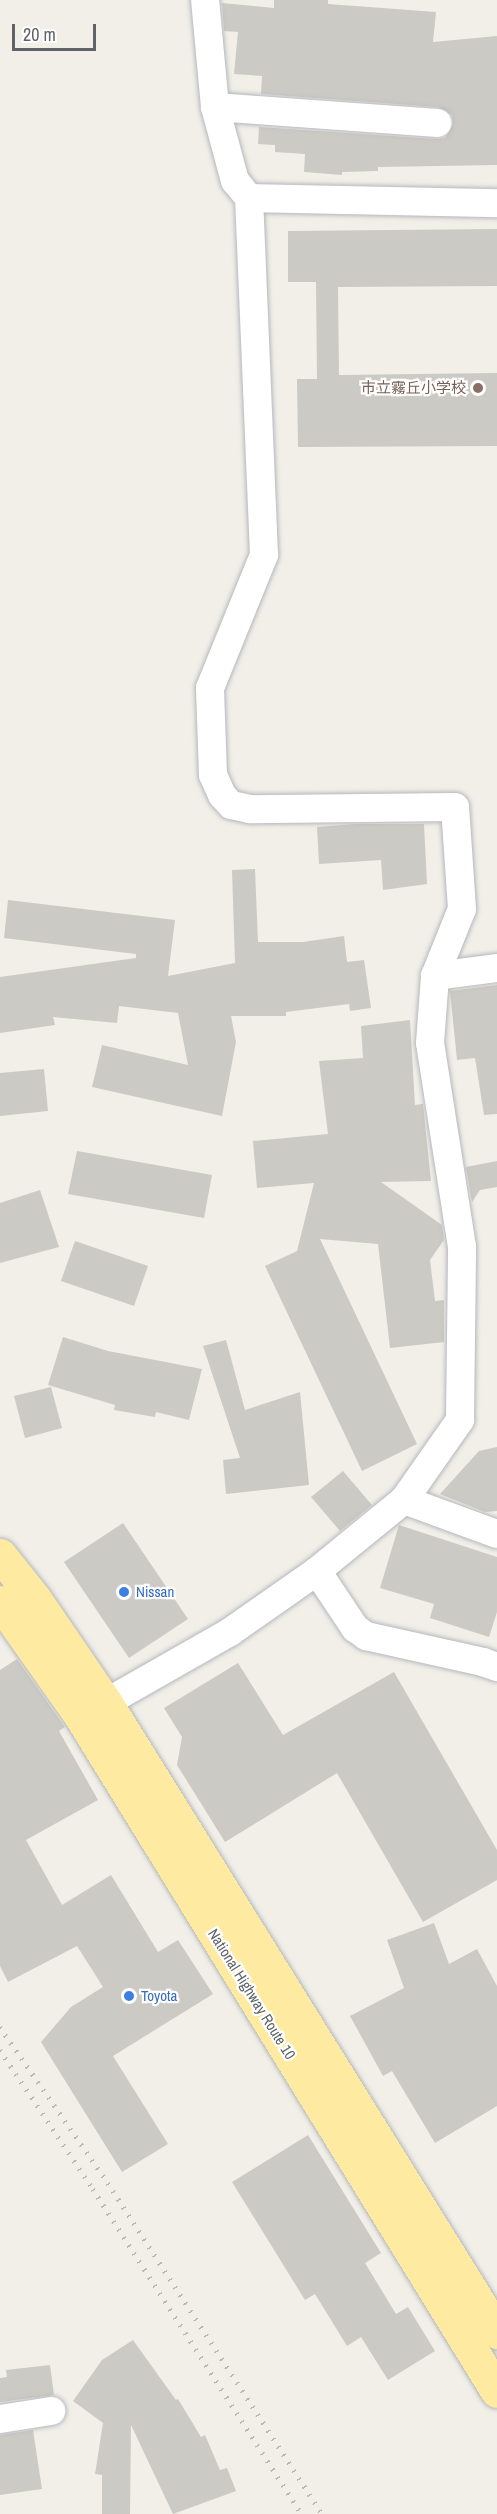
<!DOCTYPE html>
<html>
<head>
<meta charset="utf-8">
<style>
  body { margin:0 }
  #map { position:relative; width:497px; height:2514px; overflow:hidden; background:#f1efe8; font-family:"Archivo Narrow","Noto Sans JP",sans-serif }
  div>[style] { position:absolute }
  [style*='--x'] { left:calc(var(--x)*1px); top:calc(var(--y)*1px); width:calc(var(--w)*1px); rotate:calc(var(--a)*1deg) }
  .building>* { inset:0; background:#cccac5 }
  .roads { filter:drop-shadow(0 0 2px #b5b8bc) drop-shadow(0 0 2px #b5b8bc) }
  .minor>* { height:28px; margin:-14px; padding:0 14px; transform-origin:14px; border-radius:14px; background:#fff }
  .trunk>* { height:33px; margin:-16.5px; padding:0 16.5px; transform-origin:16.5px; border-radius:16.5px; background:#feeaa1 }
  .rail>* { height:4.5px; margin-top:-2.25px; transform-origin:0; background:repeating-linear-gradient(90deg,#b6b7b8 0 1.5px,transparent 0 9.5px) }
  .dots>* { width:16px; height:16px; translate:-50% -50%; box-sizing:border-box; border:3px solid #fff; border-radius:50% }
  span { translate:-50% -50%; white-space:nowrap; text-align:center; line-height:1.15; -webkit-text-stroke:4.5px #fff; paint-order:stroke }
  .education-label { font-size:15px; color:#785e54 }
  .right { translate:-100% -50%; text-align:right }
  .shop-label { font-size:15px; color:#366cbe }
  .left { translate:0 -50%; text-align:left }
  .street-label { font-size:15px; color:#5f6368 }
  .scale { position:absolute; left:12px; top:24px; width:84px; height:27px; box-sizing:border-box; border:3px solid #5f6368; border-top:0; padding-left:8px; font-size:18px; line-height:21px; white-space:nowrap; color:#5f6368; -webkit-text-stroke:4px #fff; paint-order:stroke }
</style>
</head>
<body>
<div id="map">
  <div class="building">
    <i style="clip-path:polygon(274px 0,328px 0,328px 4px,436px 12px,433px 42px,497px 36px,497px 165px,378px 167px,378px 171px,342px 172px,342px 175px,304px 172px,305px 154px,275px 152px,275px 145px,258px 144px,259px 127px,436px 139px,445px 138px,453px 125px,452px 115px,438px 107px,261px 94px,262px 76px,234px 74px,238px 32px,224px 31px,222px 3px,274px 8px)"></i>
    <i style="clip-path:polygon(497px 229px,497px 286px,338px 287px,339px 375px,497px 373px,497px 446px,298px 447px,297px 379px,317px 379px,316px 282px,288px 282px,288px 231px)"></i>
    <i style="clip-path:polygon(355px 824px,424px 824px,427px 884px,383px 890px,381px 860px,319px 864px,317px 827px)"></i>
    <i style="clip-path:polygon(255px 869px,258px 942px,303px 942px,344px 936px,347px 962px,364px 960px,371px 1008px,350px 1011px,349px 1004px,286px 1012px,286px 1016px,231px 1016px,236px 1042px,222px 1116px,92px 1087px,102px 1045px,188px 1065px,178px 1013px,119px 1006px,117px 1023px,53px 1017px,55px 1025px,0 1033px,0 977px,136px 958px,136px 954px,4px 938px,8px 900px,175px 920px,168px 976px,235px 963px,232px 870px)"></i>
    <i style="clip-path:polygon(497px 985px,497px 1114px,484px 1115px,475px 1058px,457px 1060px,450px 991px)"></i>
    <i style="clip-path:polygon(410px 1020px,415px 1105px,423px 1104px,431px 1181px,381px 1182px,442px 1225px,444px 1240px,430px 1260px,435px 1301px,444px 1300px,444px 1342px,390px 1348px,378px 1244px,320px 1239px,417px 1444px,362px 1471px,265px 1266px,297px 1251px,314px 1183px,257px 1188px,253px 1141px,328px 1134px,319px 1061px,363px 1058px,361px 1026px)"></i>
    <i style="clip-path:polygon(44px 1069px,48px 1111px,0 1116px,0 1073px)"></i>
    <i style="clip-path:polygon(77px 1151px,212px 1175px,204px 1218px,68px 1194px)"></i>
    <i style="clip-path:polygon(497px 1161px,497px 1187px,480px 1190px,472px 1202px,466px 1167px)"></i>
    <i style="clip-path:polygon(40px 1190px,59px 1247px,0 1263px,0 1203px)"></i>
    <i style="clip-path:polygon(75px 1241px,148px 1266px,134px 1306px,61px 1281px)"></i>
    <i style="clip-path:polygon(63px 1337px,108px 1351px,202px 1369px,189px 1420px,156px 1412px,155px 1417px,114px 1410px,115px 1405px,48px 1385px)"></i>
    <i style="clip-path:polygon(226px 1340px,245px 1410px,300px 1392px,309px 1485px,226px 1494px,223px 1460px,240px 1458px,203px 1346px)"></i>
    <i style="clip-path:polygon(51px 1387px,62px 1428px,25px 1438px,14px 1396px)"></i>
    <i style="clip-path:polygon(497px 1447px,497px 1511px,485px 1512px,440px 1494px,479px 1451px)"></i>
    <i style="clip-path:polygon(343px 1471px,372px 1505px,340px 1531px,311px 1497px)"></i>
    <i style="clip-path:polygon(123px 1523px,188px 1619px,129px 1658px,64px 1562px)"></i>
    <i style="clip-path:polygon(399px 1525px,497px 1557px,497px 1612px,489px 1637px,430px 1618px,434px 1604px,380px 1588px)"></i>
    <i style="clip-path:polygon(17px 1659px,65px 1727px,59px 1731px,98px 1800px,26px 1840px,62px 1905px,111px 1875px,158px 1952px,178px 1940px,213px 1994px,113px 2056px,168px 2144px,122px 2172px,41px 2042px,71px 2007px,103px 1987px,77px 1946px,8px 1982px,0 1966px,0 1670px)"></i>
    <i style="clip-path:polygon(238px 1663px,283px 1735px,394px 1672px,497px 1850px,497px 1880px,423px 1922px,337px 1773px,225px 1842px,177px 1765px,182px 1737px,164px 1708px)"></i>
    <i style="clip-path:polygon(434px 1923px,449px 1964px,477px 1949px,497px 1986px,497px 2106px,435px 2143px,392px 2071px,383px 2076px,350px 2016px,404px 1988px,387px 1940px)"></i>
    <i style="clip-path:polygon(308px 2135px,381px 2253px,365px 2263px,396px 2314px,408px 2307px,435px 2351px,388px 2380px,361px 2337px,347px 2346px,315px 2294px,305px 2300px,232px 2182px)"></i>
    <i style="clip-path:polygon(133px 2340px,176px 2400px,178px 2399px,201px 2437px,205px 2435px,220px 2470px,227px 2468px,236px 2491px,173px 2514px,131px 2425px,130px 2514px,102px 2514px,102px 2475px,95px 2474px,103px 2423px,73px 2401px,102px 2360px)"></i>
    <i style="clip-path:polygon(50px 2365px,54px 2395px,0 2402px,0 2378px,7px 2377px,6px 2370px)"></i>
    <i style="clip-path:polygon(33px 2430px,42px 2489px,0 2495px,0 2435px)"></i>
  </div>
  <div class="roads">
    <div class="minor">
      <i style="--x:215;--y:107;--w:223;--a:4.1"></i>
      <i style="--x:249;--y:198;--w:248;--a:1.2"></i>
      <i style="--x:435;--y:976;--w:63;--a:-7.4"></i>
      <i style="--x:404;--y:1500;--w:99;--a:20.1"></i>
      <i style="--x:317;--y:1571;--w:69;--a:56.3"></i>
      <i style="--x:355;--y:1628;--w:14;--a:36"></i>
      <i style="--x:366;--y:1636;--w:120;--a:12.5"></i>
      <i style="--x:483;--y:1662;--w:15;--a:20"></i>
      <i style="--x:88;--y:1713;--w:163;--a:-29.7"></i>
      <i style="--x:230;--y:1632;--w:106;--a:-35"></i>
      <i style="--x:317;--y:1571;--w:112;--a:-39.2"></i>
      <i style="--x:404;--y:1500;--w:98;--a:-55"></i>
      <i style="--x:460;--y:1420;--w:173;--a:-89.3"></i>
      <i style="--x:462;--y:1247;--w:206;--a:-98.9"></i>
      <i style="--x:430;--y:1043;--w:67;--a:-85.7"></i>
      <i style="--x:435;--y:976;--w:72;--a:-68.1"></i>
      <i style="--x:462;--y:909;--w:102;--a:-93.9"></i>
      <i style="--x:455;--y:807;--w:205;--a:179.4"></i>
      <i style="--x:250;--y:809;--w:19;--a:-168"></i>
      <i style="--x:231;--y:805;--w:13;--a:-132"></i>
      <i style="--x:222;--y:795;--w:22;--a:-114"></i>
      <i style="--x:213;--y:775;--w:87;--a:-92"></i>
      <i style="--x:210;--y:688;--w:144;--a:-67.9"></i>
      <i style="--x:264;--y:555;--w:357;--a:-92.4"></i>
      <i style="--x:249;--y:198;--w:22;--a:-129"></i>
      <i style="--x:235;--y:181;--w:77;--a:-105.1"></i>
      <i style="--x:215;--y:107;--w:107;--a:-95.3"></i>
      <i style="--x:0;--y:2419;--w:52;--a:-8.9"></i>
    </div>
    <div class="trunk">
      <i style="--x:0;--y:1555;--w:56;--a:51.5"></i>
      <i style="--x:35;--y:1599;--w:126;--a:55.7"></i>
      <i style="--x:106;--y:1703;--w:741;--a:58.13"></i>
      <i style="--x:0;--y:1602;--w:141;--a:54.8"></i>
      <i style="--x:81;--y:1717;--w:792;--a:58.32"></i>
    </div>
  </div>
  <div class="rail">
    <i style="--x:0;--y:2027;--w:190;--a:55.3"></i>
    <i style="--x:108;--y:2183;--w:394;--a:57.1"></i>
    <i style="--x:0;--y:2050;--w:167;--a:56.2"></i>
    <i style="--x:93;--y:2189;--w:386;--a:57.3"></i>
  </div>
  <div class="dots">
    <i style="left:478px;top:388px;background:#8d6e63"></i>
    <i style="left:124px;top:1592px;background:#3f7fe0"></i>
    <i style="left:129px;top:1996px;background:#3f7fe0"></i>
  </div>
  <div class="education-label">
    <span class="right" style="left:466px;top:388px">市立霧丘小学校</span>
  </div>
  <div class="shop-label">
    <span class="left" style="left:136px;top:1592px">Nissan</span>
    <span class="left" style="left:141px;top:1996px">Toyota</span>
  </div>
  <div class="street-label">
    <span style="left:252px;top:1994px;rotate:58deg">National Highway Route 10</span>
  </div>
  <div class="scale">20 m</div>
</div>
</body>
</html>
